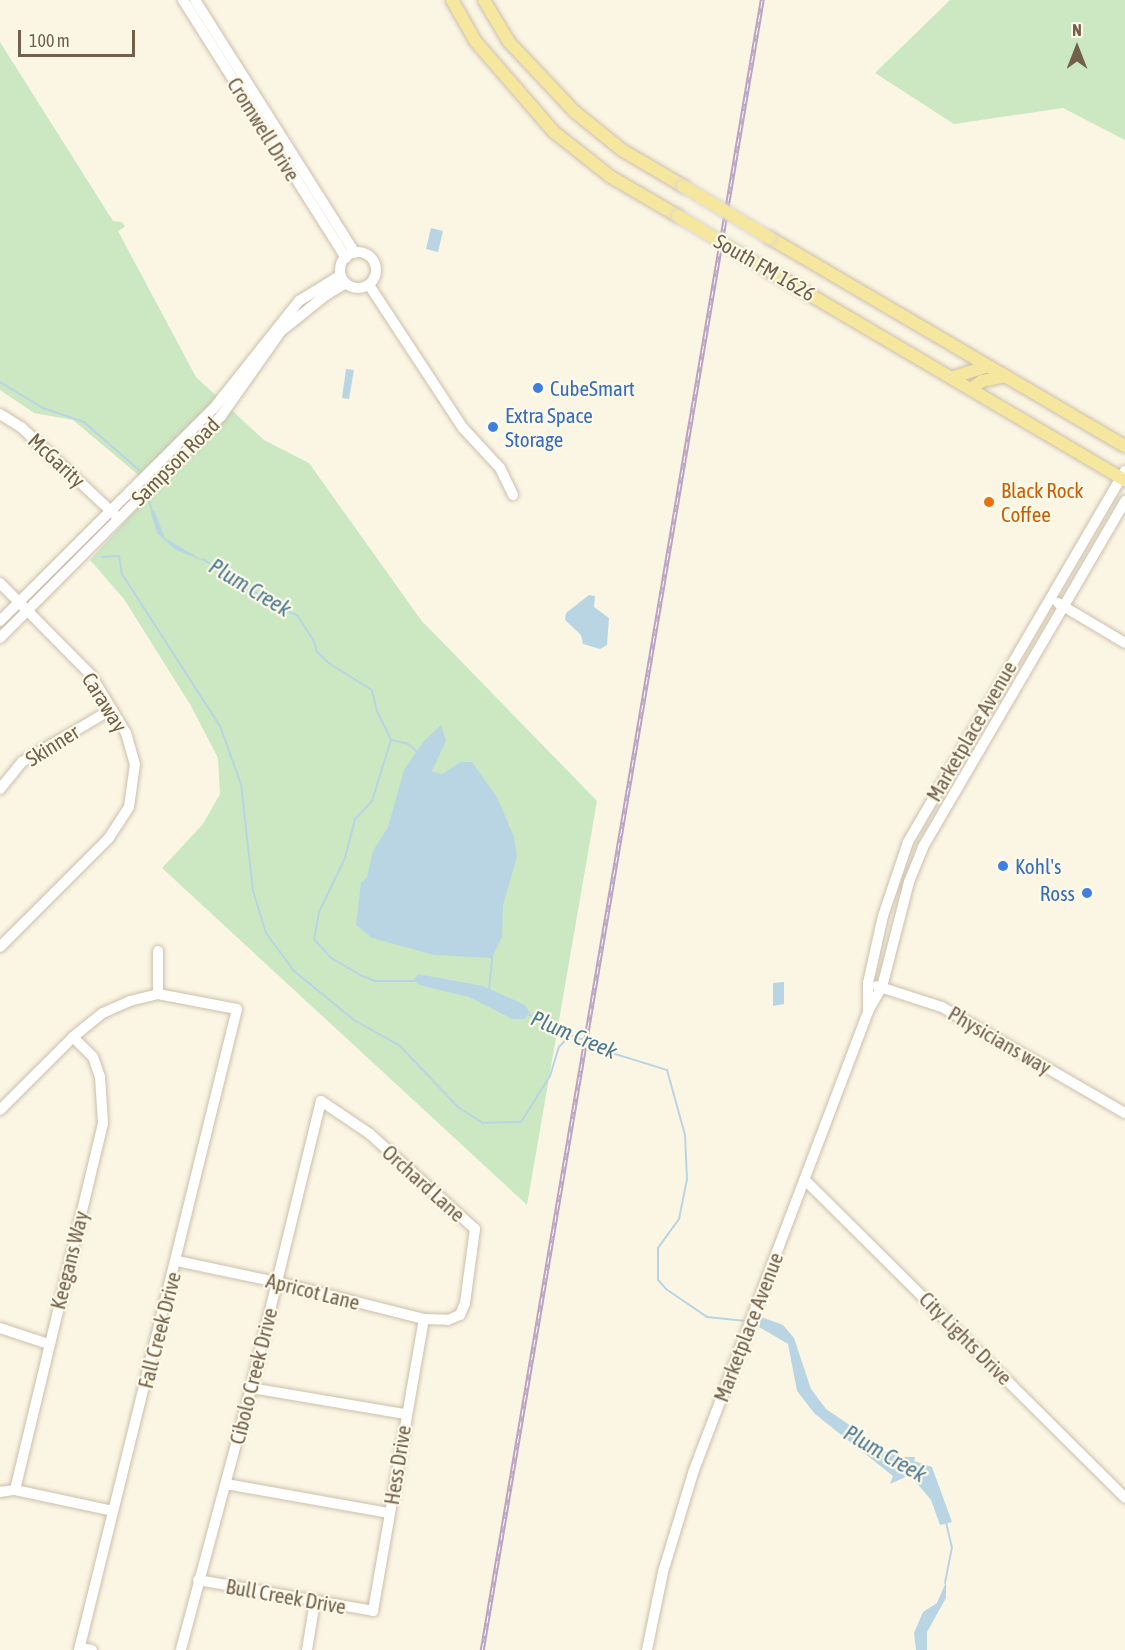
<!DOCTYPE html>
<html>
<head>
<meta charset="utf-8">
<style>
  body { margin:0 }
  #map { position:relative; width:1125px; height:1650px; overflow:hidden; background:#fbf6e4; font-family:"Asap Condensed",sans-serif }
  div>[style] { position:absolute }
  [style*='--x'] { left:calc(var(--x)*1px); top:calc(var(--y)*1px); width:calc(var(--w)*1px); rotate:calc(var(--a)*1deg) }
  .green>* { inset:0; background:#cbe8c3 }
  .water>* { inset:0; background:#b9d5e3 }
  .stream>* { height:2px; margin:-1px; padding:0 1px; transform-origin:1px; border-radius:1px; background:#b9d5e3 }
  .roads { filter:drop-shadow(0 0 2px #ccbfab) drop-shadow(0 0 2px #ccbfab) }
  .minor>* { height:10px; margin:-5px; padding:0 5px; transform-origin:5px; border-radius:5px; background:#fff }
  .minor>.ring { margin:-5px; padding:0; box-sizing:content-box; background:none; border:10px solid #fff; border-radius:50% }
  .major>* { height:12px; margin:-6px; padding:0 6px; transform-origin:6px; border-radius:6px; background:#f6e79f }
  .rail>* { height:4.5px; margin-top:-2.25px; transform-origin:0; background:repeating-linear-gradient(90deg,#fefaea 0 7px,#bba3c4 0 14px); box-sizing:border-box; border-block:2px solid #bba3c4 }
  .bridges { filter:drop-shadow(0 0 2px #dad6d0) drop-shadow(0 0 2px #dad6d0) }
  .major-bridge>* { height:12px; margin:-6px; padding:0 6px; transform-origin:6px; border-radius:6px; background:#f6e79f }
  .dots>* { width:16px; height:16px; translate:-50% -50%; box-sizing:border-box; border:3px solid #fefaea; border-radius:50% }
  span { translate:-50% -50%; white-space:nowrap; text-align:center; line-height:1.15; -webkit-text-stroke:4.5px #fefaea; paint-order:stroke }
  .street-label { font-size:21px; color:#72604b }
  .shop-label { font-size:21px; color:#366cbe }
  .left { translate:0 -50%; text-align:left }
  .right { translate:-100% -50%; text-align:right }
  .food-label { font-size:21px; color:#c56008 }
  .water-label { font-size:22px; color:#4c7992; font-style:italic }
  .north { position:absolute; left:1047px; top:18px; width:60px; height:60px; -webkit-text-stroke:4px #fefaea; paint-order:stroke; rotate:0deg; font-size:16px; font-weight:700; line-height:24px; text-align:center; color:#72604b }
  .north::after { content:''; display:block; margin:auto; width:21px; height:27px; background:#72604b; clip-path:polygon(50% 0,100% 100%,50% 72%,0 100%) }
  .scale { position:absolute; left:18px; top:30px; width:117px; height:27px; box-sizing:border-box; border:3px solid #72604b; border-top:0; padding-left:8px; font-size:18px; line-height:21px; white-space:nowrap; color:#72604b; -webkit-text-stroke:4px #fefaea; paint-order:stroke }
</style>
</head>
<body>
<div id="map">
  <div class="green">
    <i style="clip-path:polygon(950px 0,1125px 0,1125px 140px,1063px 108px,954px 124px,875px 73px)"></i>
    <i style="clip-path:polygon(0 42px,113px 221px,122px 222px,125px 227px,118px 231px,196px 377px,264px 440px,309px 463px,421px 620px,597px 801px,527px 1205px,162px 868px,203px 824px,220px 794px,218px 758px,191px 706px,124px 599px,90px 560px,155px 489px,73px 420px,34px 413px,0 390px)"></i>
  </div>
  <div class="water">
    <i style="clip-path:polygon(431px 228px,443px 231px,438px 252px,426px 249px)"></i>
    <i style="clip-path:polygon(346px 369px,354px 370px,349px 399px,342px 398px)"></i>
    <i style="clip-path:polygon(154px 510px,165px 538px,204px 561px,176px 550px,158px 534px,151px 514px)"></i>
    <i style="clip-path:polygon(589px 595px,595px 596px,594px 607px,609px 618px,607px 645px,600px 649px,583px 644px,581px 635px,565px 620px,566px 613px)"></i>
    <i style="clip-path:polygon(441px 725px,446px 741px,432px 771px,442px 774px,460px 762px,472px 762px,497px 797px,514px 837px,517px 857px,503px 905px,502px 937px,492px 958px,434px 955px,372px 938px,356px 925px,361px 883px,367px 877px,373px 851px,388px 827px,404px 770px,424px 741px)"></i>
    <i style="clip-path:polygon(418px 974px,483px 986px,525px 1005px,530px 1013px,524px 1019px,512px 1019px,469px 997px,419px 985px,414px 980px)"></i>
    <i style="clip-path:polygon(784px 982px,784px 1004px,773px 1006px,773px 983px)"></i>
    <i style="clip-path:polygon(761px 1317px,783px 1325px,794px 1338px,811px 1389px,826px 1409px,870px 1439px,875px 1448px,901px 1457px,915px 1457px,914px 1461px,932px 1467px,952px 1522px,940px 1525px,931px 1500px,910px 1475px,890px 1484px,893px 1476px,815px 1414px,797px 1391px,788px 1344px,759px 1327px)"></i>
    <i style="clip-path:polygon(946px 1582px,946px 1598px,927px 1632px,927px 1650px,916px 1650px,914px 1633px,923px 1612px,937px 1603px)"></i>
  </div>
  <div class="stream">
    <i style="--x:0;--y:382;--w:50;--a:31.2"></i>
    <i style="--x:43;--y:408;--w:43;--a:18.9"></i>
    <i style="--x:84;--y:422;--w:74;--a:41.2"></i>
    <i style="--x:148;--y:497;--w:18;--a:74"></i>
    <i style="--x:102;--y:557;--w:17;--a:-3"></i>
    <i style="--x:119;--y:556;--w:18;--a:81"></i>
    <i style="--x:122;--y:574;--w:181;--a:57.2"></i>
    <i style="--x:220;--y:726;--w:62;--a:70.1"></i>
    <i style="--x:241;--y:784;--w:108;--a:83.6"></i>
    <i style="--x:253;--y:891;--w:44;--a:72.8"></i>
    <i style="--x:266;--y:933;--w:47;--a:53.6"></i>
    <i style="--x:294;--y:971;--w:77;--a:39.2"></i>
    <i style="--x:354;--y:1020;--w:51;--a:29.1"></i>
    <i style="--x:399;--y:1045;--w:86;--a:46.4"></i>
    <i style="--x:458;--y:1107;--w:30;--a:33"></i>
    <i style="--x:483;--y:1123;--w:38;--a:-2"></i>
    <i style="--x:521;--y:1122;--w:54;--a:-57.8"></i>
    <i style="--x:550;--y:1076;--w:30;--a:-73"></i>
    <i style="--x:559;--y:1047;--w:16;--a:-47"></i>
    <i style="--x:203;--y:559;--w:50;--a:35.3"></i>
    <i style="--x:244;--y:588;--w:28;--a:21"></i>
    <i style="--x:270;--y:598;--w:16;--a:43"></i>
    <i style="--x:282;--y:609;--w:16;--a:22"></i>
    <i style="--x:297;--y:615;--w:31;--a:57"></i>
    <i style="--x:314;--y:641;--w:11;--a:75"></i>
    <i style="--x:317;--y:652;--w:18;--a:43"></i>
    <i style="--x:330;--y:664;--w:49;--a:31.8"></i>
    <i style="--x:372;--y:690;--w:22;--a:77"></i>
    <i style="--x:377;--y:711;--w:32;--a:64"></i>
    <i style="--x:391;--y:740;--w:64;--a:107.3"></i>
    <i style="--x:372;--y:801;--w:25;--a:133"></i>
    <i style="--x:355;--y:819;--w:40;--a:104.4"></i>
    <i style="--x:345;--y:858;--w:60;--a:115.7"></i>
    <i style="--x:319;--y:912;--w:27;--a:100"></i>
    <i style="--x:314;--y:939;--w:25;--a:48"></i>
    <i style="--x:331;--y:958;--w:34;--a:30"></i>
    <i style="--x:360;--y:975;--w:16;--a:22"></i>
    <i style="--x:375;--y:981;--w:41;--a:0"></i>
    <i style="--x:391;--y:740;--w:17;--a:13"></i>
    <i style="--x:408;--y:744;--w:11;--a:41"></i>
    <i style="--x:489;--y:989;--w:31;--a:-84"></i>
    <i style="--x:528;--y:1014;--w:52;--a:26.1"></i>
    <i style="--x:575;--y:1037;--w:34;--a:17"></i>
    <i style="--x:608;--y:1047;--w:7;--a:56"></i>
    <i style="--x:612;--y:1053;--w:58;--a:17.2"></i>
    <i style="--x:667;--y:1070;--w:67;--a:74.5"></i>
    <i style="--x:685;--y:1135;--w:44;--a:87.4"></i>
    <i style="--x:687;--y:1179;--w:41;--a:101.3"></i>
    <i style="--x:679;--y:1219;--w:36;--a:126"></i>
    <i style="--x:658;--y:1248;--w:32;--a:90"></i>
    <i style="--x:658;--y:1280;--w:12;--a:48"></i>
    <i style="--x:666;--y:1289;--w:50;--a:34.3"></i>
    <i style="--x:707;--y:1317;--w:39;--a:6"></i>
    <i style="--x:945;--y:1583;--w:36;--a:-79"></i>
    <i style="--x:952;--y:1548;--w:26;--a:-103"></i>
  </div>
  <div class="roads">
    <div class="minor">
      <i style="--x:183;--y:0;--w:305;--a:57.7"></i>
      <i style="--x:195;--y:0;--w:299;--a:57.7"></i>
      <i class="ring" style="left:340px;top:252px;width:26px;height:26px"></i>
      <i style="--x:369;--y:285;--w:171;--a:56.7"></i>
      <i style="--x:463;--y:428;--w:54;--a:47.2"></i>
      <i style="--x:500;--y:468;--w:30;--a:64"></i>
      <i style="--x:0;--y:414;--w:25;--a:32"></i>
      <i style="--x:21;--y:427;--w:129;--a:43.1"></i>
      <i style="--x:0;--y:583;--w:129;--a:45.3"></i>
      <i style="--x:91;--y:675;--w:68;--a:58.9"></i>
      <i style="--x:126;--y:733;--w:32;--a:74"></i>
      <i style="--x:135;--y:764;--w:43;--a:97.9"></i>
      <i style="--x:129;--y:807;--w:37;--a:123"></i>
      <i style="--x:109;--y:838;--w:154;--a:135"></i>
      <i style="--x:1058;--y:603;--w:78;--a:30.8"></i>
      <i style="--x:0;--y:621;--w:301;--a:-44.9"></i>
      <i style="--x:213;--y:409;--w:138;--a:-51.5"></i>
      <i style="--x:299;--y:301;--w:49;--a:-31.8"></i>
      <i style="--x:0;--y:638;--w:313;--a:-45.1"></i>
      <i style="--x:221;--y:416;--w:104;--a:-54.8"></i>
      <i style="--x:281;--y:331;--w:58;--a:-38.7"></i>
      <i style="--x:326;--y:295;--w:23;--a:-31"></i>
      <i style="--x:0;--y:789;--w:35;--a:-51"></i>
      <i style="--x:22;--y:762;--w:104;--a:-30.5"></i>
      <i style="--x:158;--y:951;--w:43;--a:90"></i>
      <i style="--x:877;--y:986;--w:68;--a:17.9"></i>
      <i style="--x:942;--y:1007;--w:211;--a:30.1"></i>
      <i style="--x:868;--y:1010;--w:27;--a:-90"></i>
      <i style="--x:868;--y:983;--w:69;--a:-77.4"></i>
      <i style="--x:883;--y:916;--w:78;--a:-71.3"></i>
      <i style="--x:908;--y:842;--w:430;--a:-59.7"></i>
      <i style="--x:0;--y:1110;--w:103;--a:-45"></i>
      <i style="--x:73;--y:1037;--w:38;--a:-39"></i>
      <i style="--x:103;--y:1013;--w:30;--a:-24"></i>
      <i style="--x:130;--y:1001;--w:29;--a:-14"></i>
      <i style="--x:158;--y:994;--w:80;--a:10.8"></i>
      <i style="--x:237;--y:1009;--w:660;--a:103.85"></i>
      <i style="--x:805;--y:1180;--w:451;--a:44.8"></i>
      <i style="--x:177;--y:1261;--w:102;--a:11.9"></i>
      <i style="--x:277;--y:1282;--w:152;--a:14.1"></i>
      <i style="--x:424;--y:1319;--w:24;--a:2"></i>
      <i style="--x:448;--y:1320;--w:13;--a:-23"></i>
      <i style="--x:460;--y:1315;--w:13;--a:-67"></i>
      <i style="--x:465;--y:1303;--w:75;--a:-82.3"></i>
      <i style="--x:475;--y:1229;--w:142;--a:-137.9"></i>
      <i style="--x:370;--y:1134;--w:59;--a:-146"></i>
      <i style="--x:321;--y:1101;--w:186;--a:103.7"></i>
      <i style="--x:277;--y:1282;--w:109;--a:103.8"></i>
      <i style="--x:251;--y:1388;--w:271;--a:105"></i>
      <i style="--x:0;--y:1328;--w:51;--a:18.4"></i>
      <i style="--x:251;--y:1388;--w:156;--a:9.6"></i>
      <i style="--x:226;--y:1484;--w:166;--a:10.1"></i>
      <i style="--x:15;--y:1490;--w:377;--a:-76.5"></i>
      <i style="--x:103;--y:1123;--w:46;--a:-93.7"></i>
      <i style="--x:100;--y:1077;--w:21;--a:-109"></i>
      <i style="--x:93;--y:1057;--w:28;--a:-135"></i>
      <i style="--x:0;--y:1492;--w:15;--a:-8"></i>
      <i style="--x:15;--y:1490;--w:100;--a:12.1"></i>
      <i style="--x:198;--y:1580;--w:178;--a:10"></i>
      <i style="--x:373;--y:1611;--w:296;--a:-80.1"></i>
      <i style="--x:80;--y:1648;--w:12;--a:9"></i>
      <i style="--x:307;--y:1650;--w:50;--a:-80.7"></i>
      <i style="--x:647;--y:1650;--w:80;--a:-78.4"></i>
      <i style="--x:663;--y:1572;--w:107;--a:-73.1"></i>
      <i style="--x:694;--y:1470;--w:491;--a:-69.2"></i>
      <i style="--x:868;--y:1011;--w:28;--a:-60"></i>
      <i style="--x:882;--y:987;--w:108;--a:-75.6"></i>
      <i style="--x:909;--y:882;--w:38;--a:-68"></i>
      <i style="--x:923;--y:847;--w:401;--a:-59.7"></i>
    </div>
    <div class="major">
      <i style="--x:452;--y:0;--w:48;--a:60.3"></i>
      <i style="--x:476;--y:42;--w:119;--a:49.1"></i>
      <i style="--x:554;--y:132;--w:73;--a:38.3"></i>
      <i style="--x:611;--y:177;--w:78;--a:30.2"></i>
      <i style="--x:484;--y:0;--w:49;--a:59.2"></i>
      <i style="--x:509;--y:42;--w:96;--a:46.7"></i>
      <i style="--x:575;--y:112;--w:60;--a:39"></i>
      <i style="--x:622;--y:150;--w:71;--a:30.5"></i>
      <i style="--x:770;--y:238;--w:411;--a:30.4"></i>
      <i style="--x:768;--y:270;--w:414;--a:30.5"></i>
      <i style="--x:954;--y:377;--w:36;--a:-18"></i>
      <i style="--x:972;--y:388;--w:12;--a:-35"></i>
      <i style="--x:982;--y:381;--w:24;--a:-12"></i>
    </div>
  </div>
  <div class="rail">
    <i style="--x:482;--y:1650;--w:1674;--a:-80.37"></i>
  </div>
  <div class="bridges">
    <div class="major-bridge">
      <i style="--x:683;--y:186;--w:101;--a:30.9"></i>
      <i style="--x:678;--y:216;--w:105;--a:31"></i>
    </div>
  </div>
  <div class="dots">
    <i style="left:538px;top:388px;background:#3f7fe0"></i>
    <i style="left:493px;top:427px;background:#3f7fe0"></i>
    <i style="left:989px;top:502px;background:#e8710a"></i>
    <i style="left:1003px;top:866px;background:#3f7fe0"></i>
    <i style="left:1087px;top:893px;background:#3f7fe0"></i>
  </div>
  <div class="street-label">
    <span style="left:264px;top:129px;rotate:58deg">Cromwell Drive</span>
    <span style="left:765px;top:267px;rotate:30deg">South FM 1626</span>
    <span style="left:57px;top:460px;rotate:43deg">McGarity</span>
    <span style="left:175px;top:461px;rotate:-45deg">Sampson Road</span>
    <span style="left:105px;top:702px;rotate:58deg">Caraway</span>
    <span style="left:971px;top:731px;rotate:-60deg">Marketplace Avenue</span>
    <span style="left:52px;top:745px;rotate:-32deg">Skinner</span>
    <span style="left:1000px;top:1040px;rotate:30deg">Physicians way</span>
    <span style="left:424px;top:1183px;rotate:42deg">Orchard Lane</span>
    <span style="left:69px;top:1260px;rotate:-76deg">Keegans Way</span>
    <span style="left:313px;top:1291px;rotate:14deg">Apricot Lane</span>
    <span style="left:748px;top:1327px;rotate:-69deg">Marketplace Avenue</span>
    <span style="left:159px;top:1330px;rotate:-76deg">Fall Creek Drive</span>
    <span style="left:966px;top:1338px;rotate:45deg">City Lights Drive</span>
    <span style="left:253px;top:1376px;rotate:-76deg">Cibolo Creek Drive</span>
    <span style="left:397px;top:1465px;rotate:-81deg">Hess Drive</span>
    <span style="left:286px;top:1596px;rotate:10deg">Bull Creek Drive</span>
  </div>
  <div class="shop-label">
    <span class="left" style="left:550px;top:388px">CubeSmart</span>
    <span class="left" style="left:505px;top:427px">Extra Space<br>Storage</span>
    <span class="left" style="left:1015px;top:866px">Kohl's</span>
    <span class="right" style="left:1075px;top:893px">Ross</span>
  </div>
  <div class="food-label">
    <span class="left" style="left:1001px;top:502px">Black Rock<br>Coffee</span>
  </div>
  <div class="water-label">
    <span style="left:250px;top:588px;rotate:31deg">Plum Creek</span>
    <span style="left:574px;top:1035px;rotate:23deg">Plum Creek</span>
    <span style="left:885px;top:1454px;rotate:30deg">Plum Creek</span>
  </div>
  <div class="north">N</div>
  <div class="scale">100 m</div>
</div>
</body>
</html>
